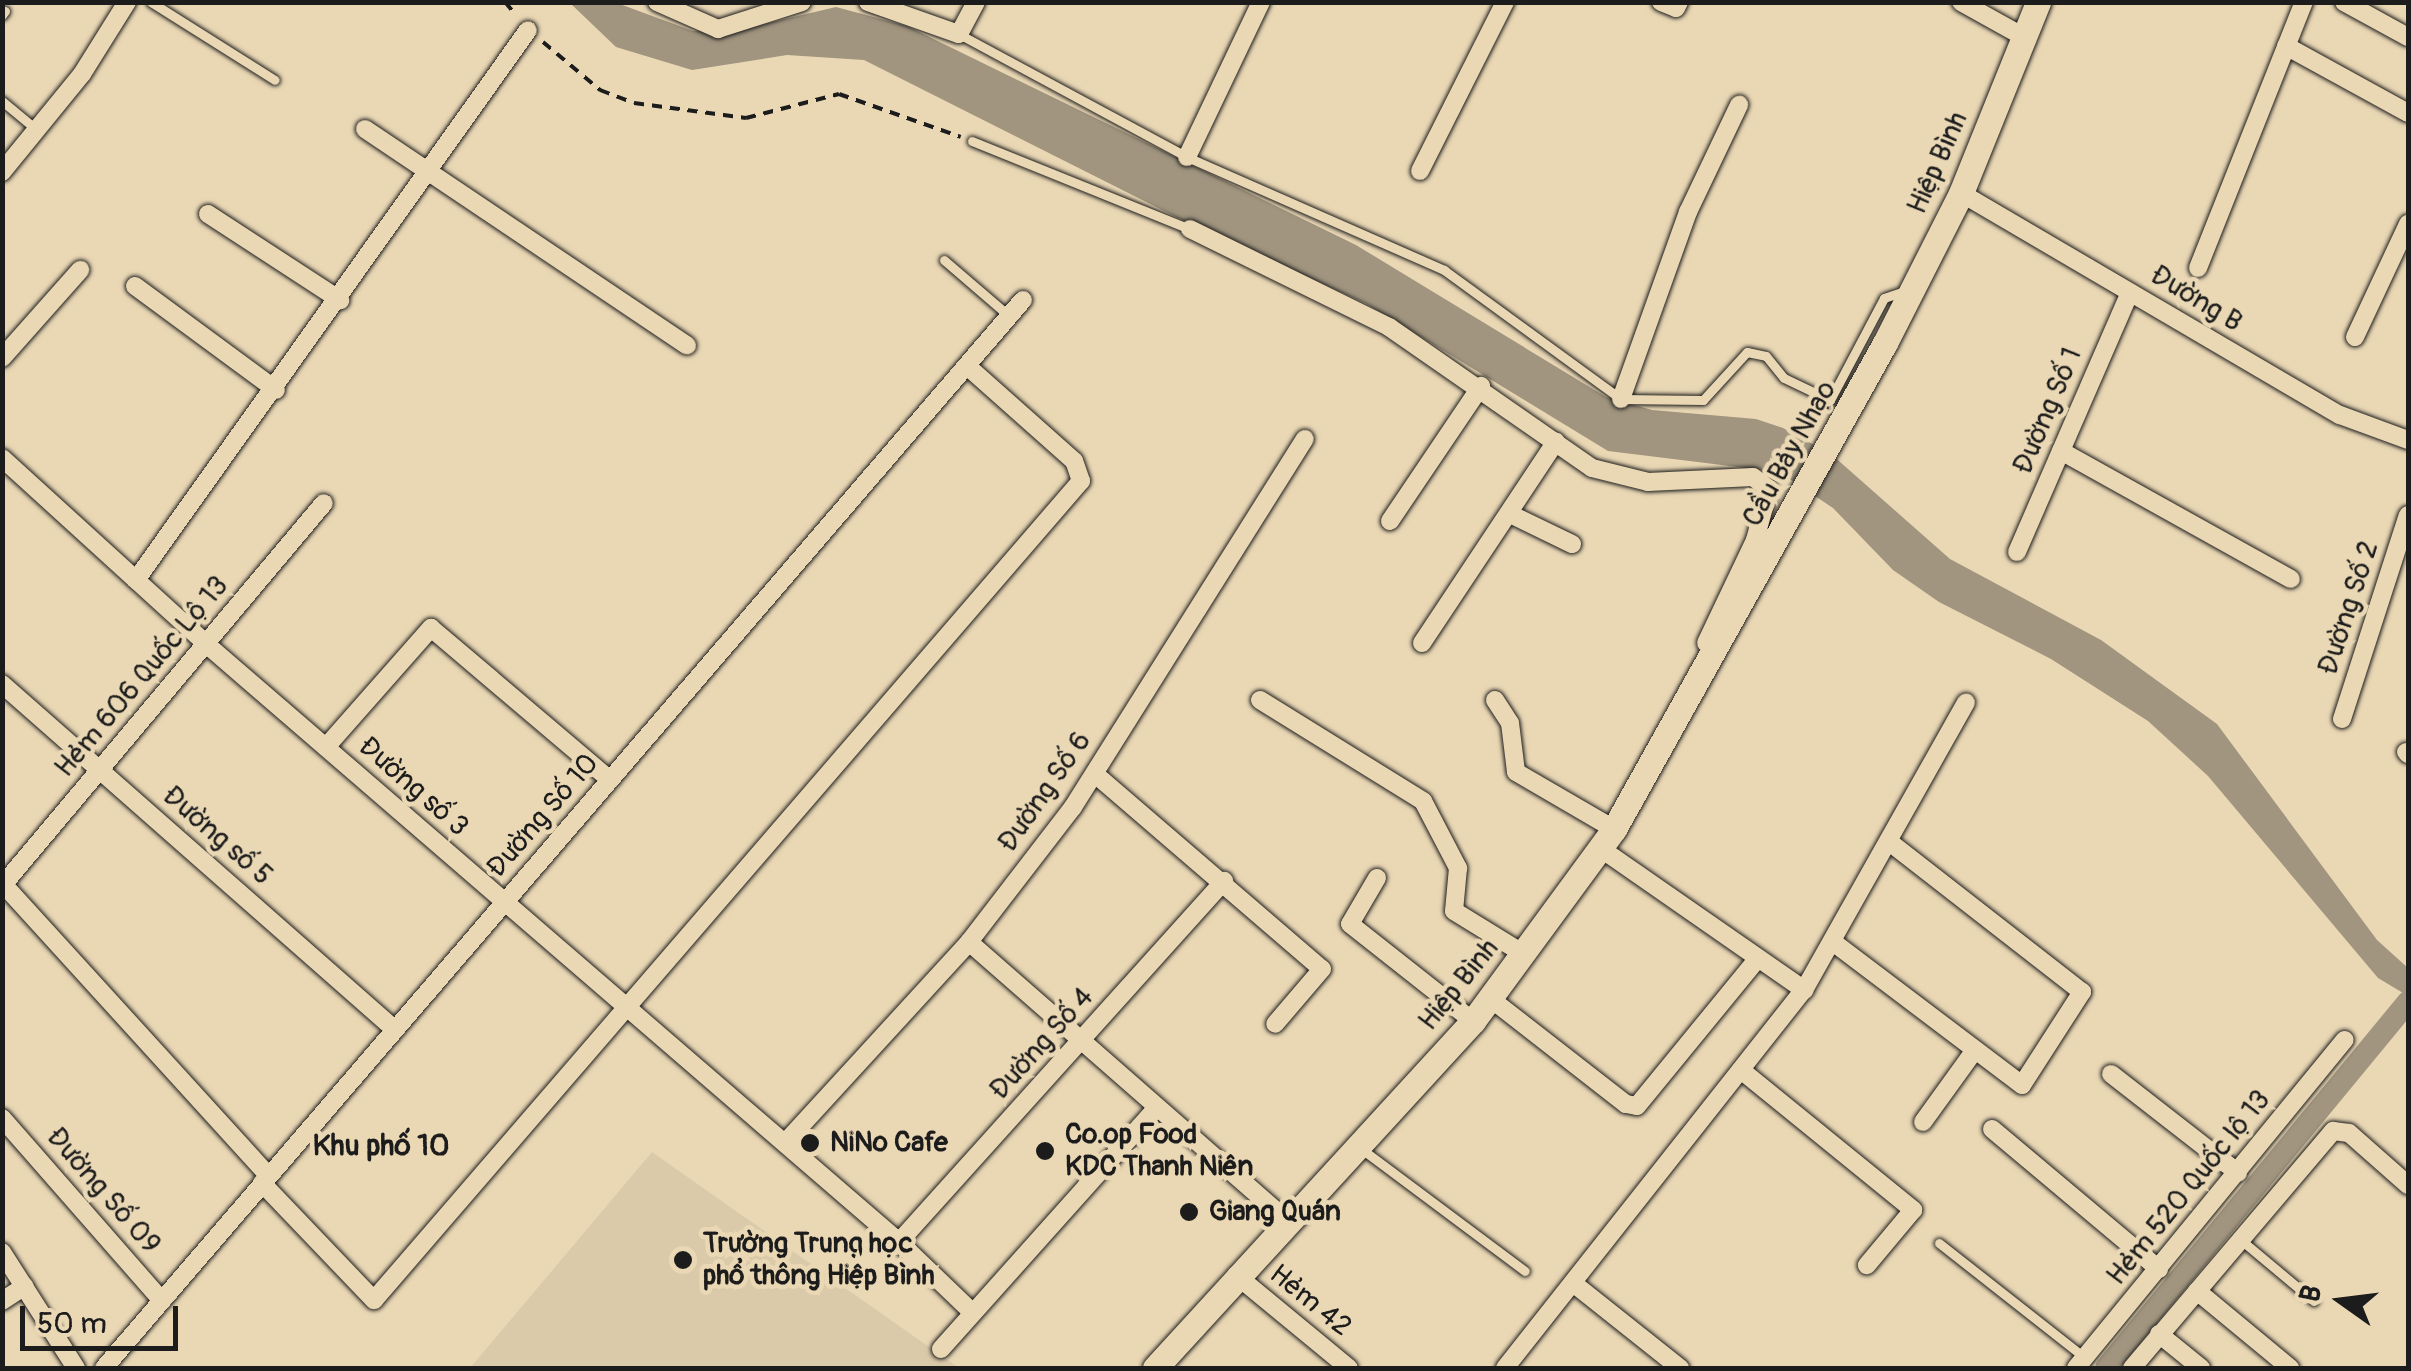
<!DOCTYPE html>
<html>
<head>
<meta charset="utf-8">
<style>
  body { margin:0 }
  #map { position:relative; width:2411px; height:1371px; overflow:hidden; background:#ead8b5; font-family:Pangolin,sans-serif }
  div>[style] { position:absolute }
  [style*='--x'] { left:calc(var(--x)*1px); top:calc(var(--y)*1px); width:calc(var(--w)*1px); rotate:calc(var(--a)*1deg) }
  .built>* { inset:0; background:#dbcaaa }
  .water>* { inset:0; background:#a1957f }
  .canal>* { height:22px; margin:-11px; padding:0 11px; transform-origin:11px; border-radius:11px; background:#a1957f }
  .path>* { height:4px; margin-top:-2px; transform-origin:0; background:repeating-linear-gradient(90deg,#1c1c1c 0 10px,transparent 0 18px) }
  .roads { filter:drop-shadow(0 0 2px #1c1c1c) drop-shadow(0 0 2px #1c1c1c) }
  .lane>* { height:9px; margin:-4.5px; padding:0 4.5px; transform-origin:4.5px; border-radius:4.5px; background:#ead8b5 }
  .street>* { height:18px; margin:-9px; padding:0 9px; transform-origin:9px; border-radius:9px; background:#ead8b5 }
  .secondary>* { height:25px; margin:-12.5px; padding:0 12.5px; transform-origin:12.5px; border-radius:12.5px; background:#ead8b5 }
  .dots>* { width:28px; height:28px; translate:-50% -50%; box-sizing:border-box; border:5px solid #ead8b5; border-radius:50% }
  span { translate:-50% -50%; white-space:nowrap; text-align:center; line-height:1.15; -webkit-text-stroke:9px #ead8b5; paint-order:stroke }
  .street-label { font-size:28px; color:#1c1c1c }
  .poi-label { font-size:28px; color:#1c1c1c; font-weight:700 }
  .left { translate:0 -50%; text-align:left }
  .neighbourhood-label { font-size:30px; color:#1c1c1c; font-weight:700 }
  .frame { position:absolute; inset:0; border:5px solid #1c1c1c; pointer-events:none }
  .north { position:absolute; left:2291px; top:1251px; width:100px; height:100px; -webkit-text-stroke:8px #ead8b5; paint-order:stroke; rotate:284deg; font-size:28px; font-weight:700; line-height:40px; text-align:center; color:#1c1c1c }
  .north::after { content:''; display:block; margin:auto; width:35px; height:45px; background:#1c1c1c; clip-path:polygon(50% 0,100% 100%,50% 72%,0 100%) }
  .scale { position:absolute; left:20px; top:1306px; width:158px; height:45px; box-sizing:border-box; border:5px solid #1c1c1c; border-top:0; padding-left:12px; font-size:30px; line-height:35px; white-space:nowrap; color:#1c1c1c; -webkit-text-stroke:8px #ead8b5; paint-order:stroke }
</style>
</head>
<body>
<div id="map">
  <div class="built">
    <i style="clip-path:polygon(652px 1152px,959px 1368px,470px 1368px)"></i>
  </div>
  <div class="water">
    <i style="clip-path:polygon(570px 3px,617px 3px,693px 31px,743px 29px,836px 7px,907px 26px,1356px 245px,1606px 397px,1652px 410px,1756px 419px,1783px 428px,1831px 454px,1950px 559px,2101px 640px,2217px 724px,2377px 940px,2408px 968px,2408px 996px,2378px 978px,2208px 776px,2148px 721px,2051px 659px,1939px 602px,1893px 570px,1833px 508px,1779px 472px,1608px 451px,1367px 304px,1178px 218px,864px 60px,787px 55px,692px 70px,616px 47px)"></i>
  </div>
  <div class="canal">
    <i style="--x:2106;--y:1368;--w:475;--a:-50.5"></i>
  </div>
  <div class="path">
    <i style="--x:505;--y:2;--w:16;--a:50"></i>
    <i style="--x:543;--y:42;--w:75;--a:40.1"></i>
    <i style="--x:600;--y:90;--w:36;--a:21"></i>
    <i style="--x:634;--y:103;--w:113;--a:7.6"></i>
    <i style="--x:746;--y:118;--w:96;--a:-14.5"></i>
    <i style="--x:839;--y:94;--w:129;--a:19.4"></i>
  </div>
  <div class="roads">
    <div class="lane">
      <i style="--x:151;--y:2;--w:146;--a:32.2"></i>
      <i style="--x:2;--y:15;--w:5;--a:-53"></i>
      <i style="--x:959;--y:34;--w:259;--a:28.3"></i>
      <i style="--x:1187;--y:157;--w:281;--a:23.7"></i>
      <i style="--x:1444;--y:270;--w:219;--a:36.1"></i>
      <i style="--x:1621;--y:399;--w:82;--a:0.7"></i>
      <i style="--x:1703;--y:400;--w:65;--a:-47.5"></i>
      <i style="--x:1747;--y:352;--w:19;--a:12"></i>
      <i style="--x:1766;--y:356;--w:28;--a:51"></i>
      <i style="--x:1784;--y:378;--w:51;--a:25.6"></i>
      <i style="--x:1830;--y:400;--w:115;--a:-62.1"></i>
      <i style="--x:1884;--y:298;--w:21;--a:-19"></i>
      <i style="--x:2;--y:101;--w:45;--a:39.6"></i>
      <i style="--x:972;--y:141;--w:235;--a:22"></i>
      <i style="--x:944;--y:260;--w:86;--a:40.7"></i>
      <i style="--x:1359;--y:1147;--w:207;--a:36.8"></i>
      <i style="--x:2241;--y:1240;--w:95;--a:39.9"></i>
      <i style="--x:1939;--y:1243;--w:186;--a:38.2"></i>
    </div>
    <div class="street">
      <i style="--x:657;--y:2;--w:67;--a:23.9"></i>
      <i style="--x:718;--y:29;--w:88;--a:-17.8"></i>
      <i style="--x:868;--y:2;--w:96;--a:19.4"></i>
      <i style="--x:959;--y:34;--w:36;--a:-62"></i>
      <i style="--x:1661;--y:2;--w:16;--a:22"></i>
      <i style="--x:1676;--y:8;--w:7;--a:-63"></i>
      <i style="--x:1961;--y:2;--w:72;--a:29.1"></i>
      <i style="--x:2344;--y:2;--w:73;--a:28.7"></i>
      <i style="--x:2286;--y:46;--w:139;--a:28.8"></i>
      <i style="--x:365;--y:129;--w:388;--a:33.9"></i>
      <i style="--x:1187;--y:157;--w:172;--a:-64.5"></i>
      <i style="--x:1420;--y:171;--w:189;--a:-63.3"></i>
      <i style="--x:2;--y:172;--w:127;--a:-50.8"></i>
      <i style="--x:82;--y:74;--w:85;--a:-58"></i>
      <i style="--x:1961;--y:193;--w:439;--a:30.4"></i>
      <i style="--x:2340;--y:415;--w:72;--a:20.2"></i>
      <i style="--x:208;--y:214;--w:158;--a:33.1"></i>
      <i style="--x:1190;--y:229;--w:222;--a:26.2"></i>
      <i style="--x:1389;--y:327;--w:247;--a:34.8"></i>
      <i style="--x:1592;--y:468;--w:58;--a:14"></i>
      <i style="--x:1648;--y:482;--w:105;--a:-2.7"></i>
      <i style="--x:1753;--y:477;--w:20;--a:37"></i>
      <i style="--x:1769;--y:489;--w:53;--a:105.4"></i>
      <i style="--x:1755;--y:540;--w:114;--a:115.4"></i>
      <i style="--x:2198;--y:268;--w:286;--a:-68.3"></i>
      <i style="--x:135;--y:286;--w:175;--a:36.4"></i>
      <i style="--x:2355;--y:337;--w:125;--a:-64.9"></i>
      <i style="--x:2;--y:358;--w:118;--a:-48.4"></i>
      <i style="--x:1621;--y:399;--w:199;--a:-70.3"></i>
      <i style="--x:1688;--y:212;--w:119;--a:-64.5"></i>
      <i style="--x:2061;--y:451;--w:263;--a:29.1"></i>
      <i style="--x:2;--y:458;--w:275;--a:42.3"></i>
      <i style="--x:205;--y:643;--w:917;--a:40.8"></i>
      <i style="--x:899;--y:1242;--w:101;--a:43.8"></i>
      <i style="--x:1510;--y:514;--w:69;--a:25.8"></i>
      <i style="--x:1390;--y:521;--w:163;--a:-56"></i>
      <i style="--x:2017;--y:552;--w:283;--a:-66.5"></i>
      <i style="--x:136;--y:580;--w:675;--a:-54.52"></i>
      <i style="--x:1422;--y:643;--w:242;--a:-56.4"></i>
      <i style="--x:2;--y:684;--w:522;--a:41.35"></i>
      <i style="--x:1260;--y:700;--w:192;--a:31.8"></i>
      <i style="--x:1423;--y:801;--w:76;--a:62.4"></i>
      <i style="--x:1458;--y:868;--w:43;--a:95.3"></i>
      <i style="--x:1454;--y:911;--w:82;--a:31.6"></i>
      <i style="--x:1495;--y:700;--w:27;--a:57"></i>
      <i style="--x:1510;--y:723;--w:49;--a:83"></i>
      <i style="--x:1516;--y:772;--w:113;--a:30.2"></i>
      <i style="--x:2342;--y:719;--w:214;--a:-72.1"></i>
      <i style="--x:326;--y:747;--w:159;--a:-48.6"></i>
      <i style="--x:431;--y:628;--w:235;--a:40.3"></i>
      <i style="--x:2406;--y:752;--w:3;--a:45"></i>
      <i style="--x:1095;--y:774;--w:299;--a:40.7"></i>
      <i style="--x:1322;--y:969;--w:72;--a:130.5"></i>
      <i style="--x:1600;--y:848;--w:249;--a:34.8"></i>
      <i style="--x:1377;--y:878;--w:53;--a:120.4"></i>
      <i style="--x:1350;--y:924;--w:157;--a:38.3"></i>
      <i style="--x:4;--y:885;--w:392;--a:47.7"></i>
      <i style="--x:2;--y:886;--w:500;--a:-49.95"></i>
      <i style="--x:969;--y:942;--w:422;--a:41.2"></i>
      <i style="--x:1833;--y:942;--w:237;--a:37.1"></i>
      <i style="--x:2022;--y:1085;--w:111;--a:-57.2"></i>
      <i style="--x:2082;--y:992;--w:241;--a:-142.1"></i>
      <i style="--x:1491;--y:999;--w:171;--a:37.9"></i>
      <i style="--x:1626;--y:1104;--w:11;--a:10"></i>
      <i style="--x:1637;--y:1106;--w:191;--a:-50.7"></i>
      <i style="--x:1741;--y:1070;--w:222;--a:39.1"></i>
      <i style="--x:1913;--y:1210;--w:72;--a:129.9"></i>
      <i style="--x:2111;--y:1074;--w:161;--a:37.9"></i>
      <i style="--x:2;--y:1118;--w:243;--a:48.8"></i>
      <i style="--x:1923;--y:1122;--w:89;--a:-54.2"></i>
      <i style="--x:1992;--y:1129;--w:218;--a:40"></i>
      <i style="--x:785;--y:1143;--w:273;--a:-47.5"></i>
      <i style="--x:969;--y:942;--w:170;--a:-52.4"></i>
      <i style="--x:1073;--y:807;--w:435;--a:-57.8"></i>
      <i style="--x:262;--y:1183;--w:162;--a:46.3"></i>
      <i style="--x:374;--y:1300;--w:1082;--a:-49.2"></i>
      <i style="--x:1081;--y:481;--w:21;--a:-109"></i>
      <i style="--x:1074;--y:461;--w:143;--a:-138.4"></i>
      <i style="--x:899;--y:1242;--w:486;--a:-48"></i>
      <i style="--x:2;--y:1252;--w:138;--a:57.5"></i>
      <i style="--x:1236;--y:1275;--w:146;--a:39.5"></i>
      <i style="--x:1573;--y:1283;--w:137;--a:38.5"></i>
      <i style="--x:2197;--y:1291;--w:121;--a:39.6"></i>
      <i style="--x:2;--y:1301;--w:27;--a:-33"></i>
      <i style="--x:2159;--y:1334;--w:54;--a:39"></i>
      <i style="--x:941;--y:1349;--w:324;--a:-48.2"></i>
      <i style="--x:104;--y:1368;--w:1409;--a:-49.29"></i>
      <i style="--x:1505;--y:1368;--w:482;--a:-51.7"></i>
      <i style="--x:1804;--y:990;--w:330;--a:-60.6"></i>
      <i style="--x:2076;--y:1368;--w:424;--a:-50.7"></i>
      <i style="--x:2132;--y:1368;--w:311;--a:-49.7"></i>
      <i style="--x:2333;--y:1131;--w:16;--a:7"></i>
      <i style="--x:2349;--y:1133;--w:79;--a:41.4"></i>
    </div>
    <div class="secondary">
      <i style="--x:1155;--y:1368;--w:471;--a:-47.5"></i>
      <i style="--x:1473;--y:1021;--w:238;--a:-53.7"></i>
      <i style="--x:1614;--y:829;--w:556;--a:-60.86"></i>
      <i style="--x:1885;--y:343;--w:168;--a:-63.1"></i>
      <i style="--x:1961;--y:193;--w:206;--a:-68"></i>
    </div>
  </div>
  <div class="dots">
    <i style="left:810px;top:1143px;background:#1c1c1c"></i>
    <i style="left:1045px;top:1151px;background:#1c1c1c"></i>
    <i style="left:1189px;top:1212px;background:#1c1c1c"></i>
    <i style="left:683px;top:1260px;background:#1c1c1c"></i>
  </div>
  <div class="street-label">
    <span style="left:1938px;top:163px;rotate:-66deg">Hiệp Bình</span>
    <span style="left:2196px;top:299px;rotate:31deg">Đường B</span>
    <span style="left:2048px;top:411px;rotate:-67deg">Đường Số 1</span>
    <span style="left:1790px;top:454px;rotate:-61deg">Cầu Bảy Nhạo</span>
    <span style="left:2349px;top:608px;rotate:-72deg">Đường Số 2</span>
    <span style="left:142px;top:677px;rotate:-50deg">Hẻm 606 Quốc Lộ 13</span>
    <span style="left:413px;top:787px;rotate:41deg">Đường số 3</span>
    <span style="left:1045px;top:792px;rotate:-55deg">Đường Số 6</span>
    <span style="left:543px;top:816px;rotate:-49deg">Đường Số 10</span>
    <span style="left:217px;top:836px;rotate:41deg">Đường số 5</span>
    <span style="left:1459px;top:985px;rotate:-51deg">Hiệp Bình</span>
    <span style="left:1042px;top:1044px;rotate:-48deg">Đường Số 4</span>
    <span style="left:2189px;top:1188px;rotate:-51deg">Hẻm 520 Quốc lộ 13</span>
    <span style="left:103px;top:1191px;rotate:49deg">Đường Số 09</span>
    <span style="left:1310px;top:1301px;rotate:39deg">Hẻm 42</span>
  </div>
  <div class="poi-label">
    <span class="left" style="left:1065px;top:1151px">Co.op Food<br>KDC Thanh Niên</span>
    <span class="left" style="left:830px;top:1143px">NiNo Cafe</span>
    <span class="left" style="left:1209px;top:1212px">Giang Quán</span>
    <span class="left" style="left:703px;top:1260px">Trường Trung học<br>phổ thông Hiệp Bình</span>
  </div>
  <div class="neighbourhood-label">
    <span style="left:381px;top:1146px">Khu phố 10</span>
  </div>
  <div class="frame"></div>
  <div class="north">B</div>
  <div class="scale">50 m</div>
</div>
</body>
</html>
